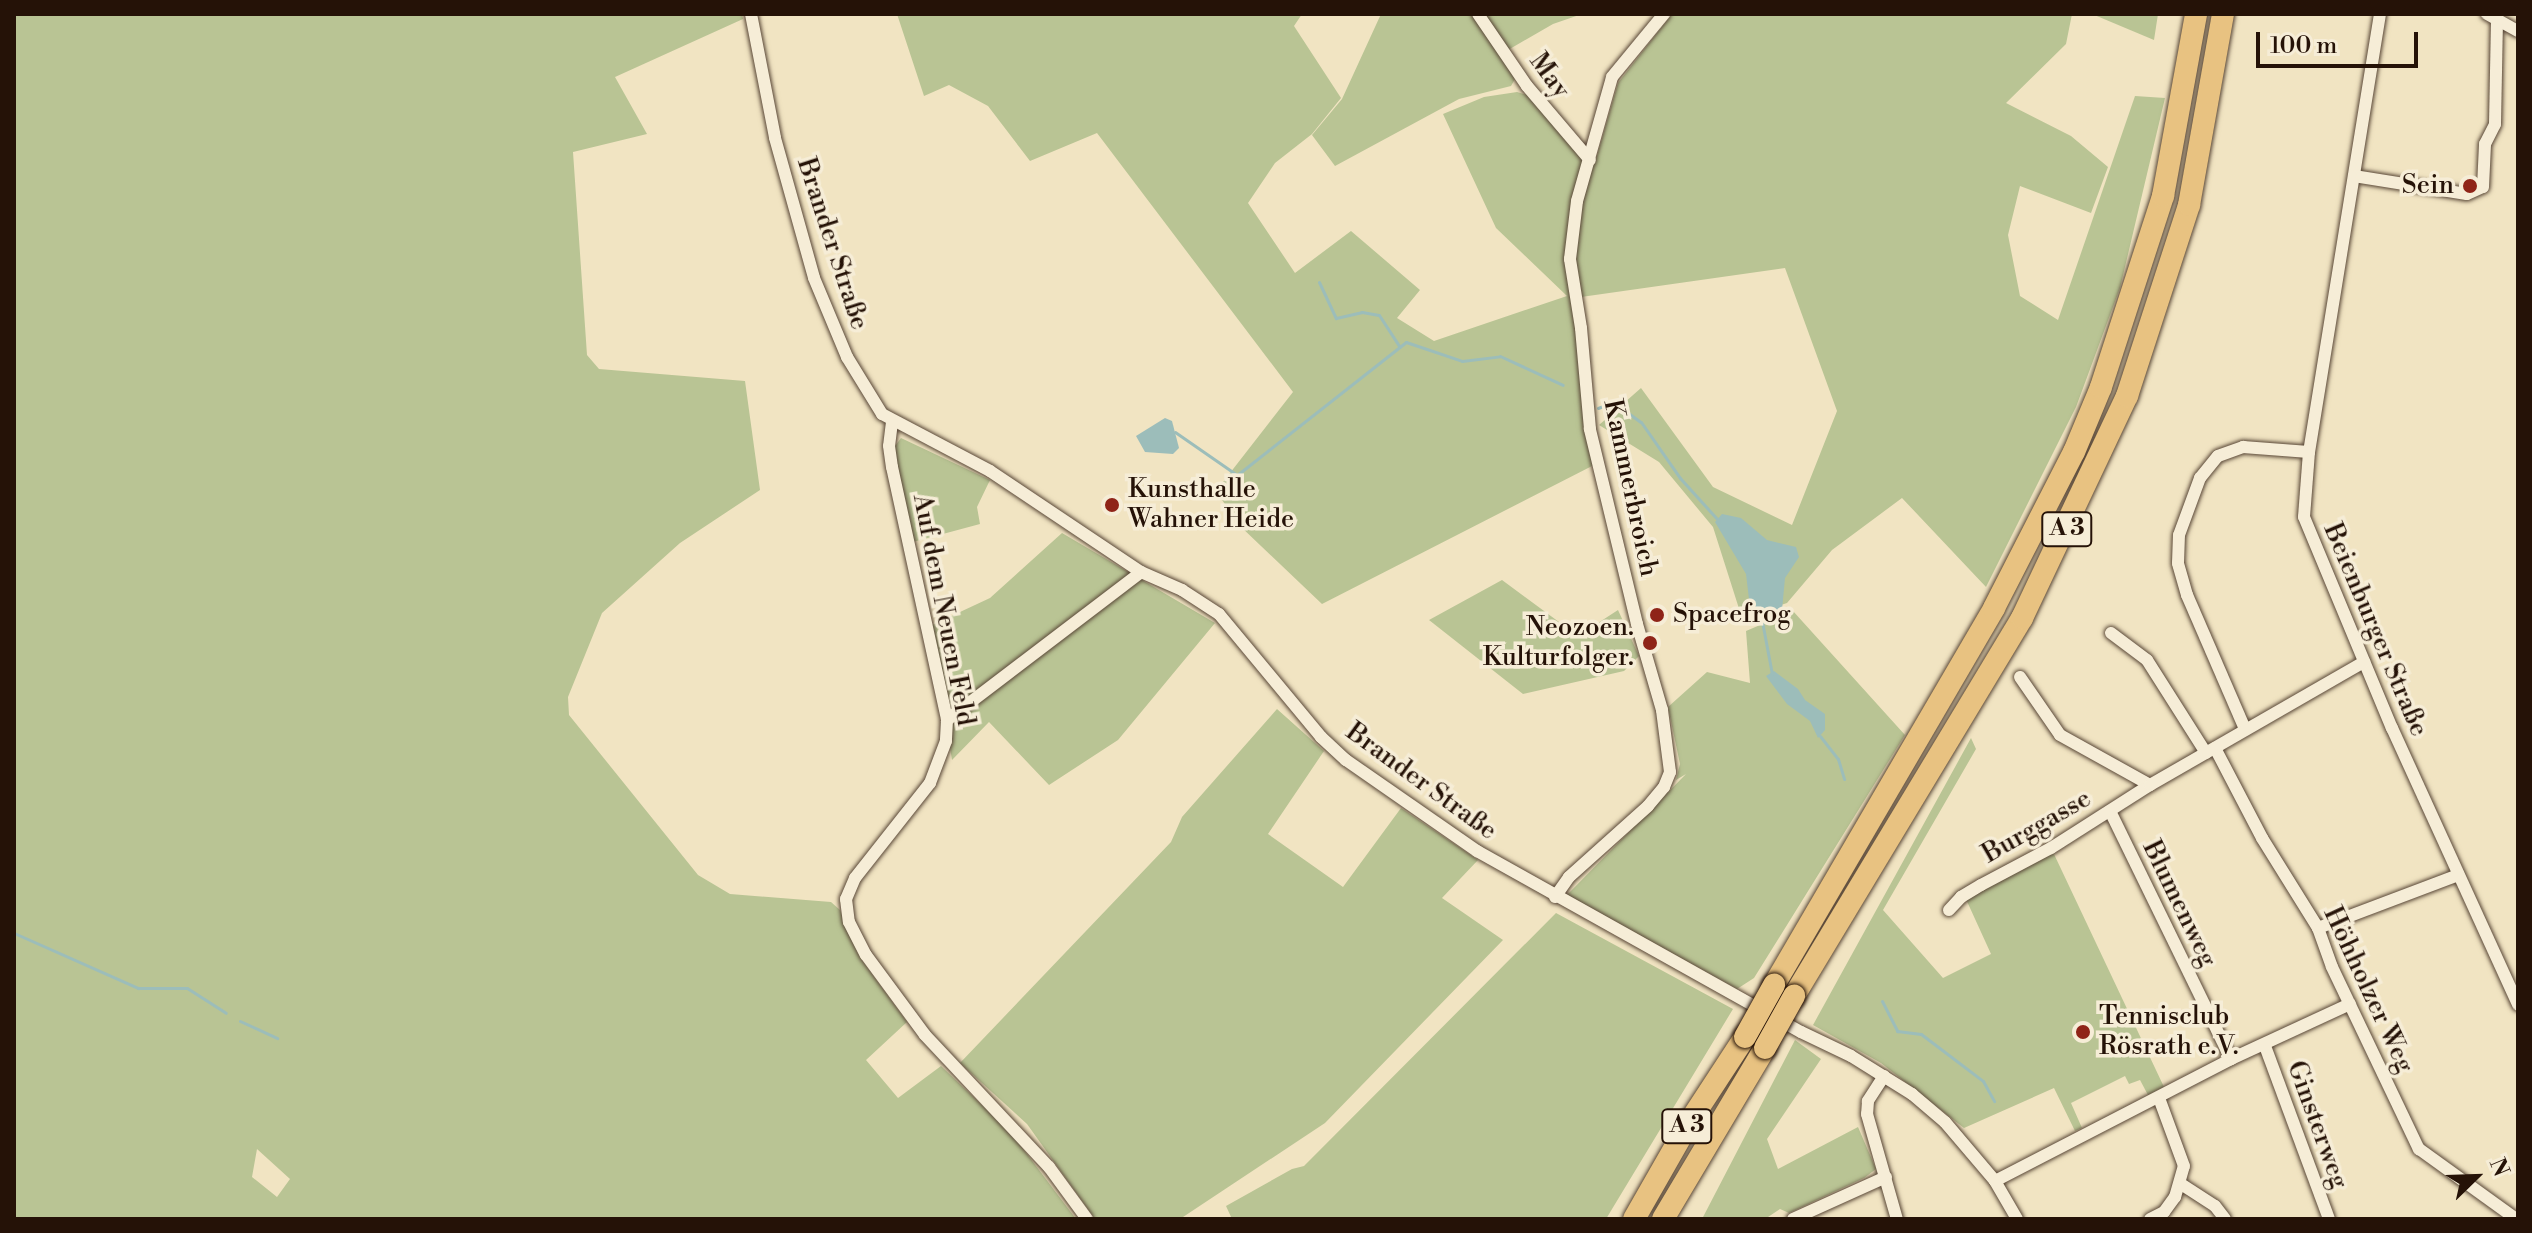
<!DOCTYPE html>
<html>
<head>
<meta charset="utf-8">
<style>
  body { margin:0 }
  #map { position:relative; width:2532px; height:1233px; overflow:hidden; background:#f1e4c2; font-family:"Libre Bodoni",serif }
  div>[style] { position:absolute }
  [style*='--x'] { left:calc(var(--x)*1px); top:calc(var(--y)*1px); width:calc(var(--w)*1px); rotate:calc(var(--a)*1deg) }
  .green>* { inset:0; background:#b9c494 }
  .water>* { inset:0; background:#9cbdba }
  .stream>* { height:3px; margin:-1.5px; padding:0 1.5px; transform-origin:1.5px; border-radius:1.5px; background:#9cbdba }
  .roads { filter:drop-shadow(0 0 2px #584636) drop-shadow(0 0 2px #584636) }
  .minor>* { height:12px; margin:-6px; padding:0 6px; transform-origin:6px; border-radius:6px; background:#f6edd7 }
  .motorway>* { height:22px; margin:-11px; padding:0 11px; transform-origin:11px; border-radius:11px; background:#e8c281 }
  .bridges { filter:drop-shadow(0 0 2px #251207) drop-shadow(0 0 2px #251207) }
  .motorway-bridge>* { height:22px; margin:-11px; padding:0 11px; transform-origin:11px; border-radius:11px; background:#e8c281 }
  .dots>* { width:22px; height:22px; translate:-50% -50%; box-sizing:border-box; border:4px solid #f6edd7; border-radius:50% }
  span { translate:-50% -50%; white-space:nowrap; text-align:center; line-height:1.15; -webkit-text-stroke:7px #f6edd7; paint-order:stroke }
  .shield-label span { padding:2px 6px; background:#f6edd7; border:2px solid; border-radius:6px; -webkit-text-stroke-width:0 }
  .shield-label { font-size:24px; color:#251207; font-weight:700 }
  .street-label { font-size:26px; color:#251207 }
  .poi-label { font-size:26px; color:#251207 }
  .right { translate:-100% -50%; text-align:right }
  .left { translate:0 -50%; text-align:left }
  .frame { position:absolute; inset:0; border:16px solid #251207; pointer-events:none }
  .north { position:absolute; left:2436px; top:1137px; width:80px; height:80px; -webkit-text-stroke:6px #f6edd7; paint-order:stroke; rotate:67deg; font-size:22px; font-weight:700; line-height:32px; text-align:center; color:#251207 }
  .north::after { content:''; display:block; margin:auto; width:28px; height:36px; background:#251207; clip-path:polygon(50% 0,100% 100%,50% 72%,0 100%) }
  .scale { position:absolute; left:2256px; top:32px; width:162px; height:36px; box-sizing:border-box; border:4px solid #251207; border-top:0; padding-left:10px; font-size:24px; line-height:28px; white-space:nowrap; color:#251207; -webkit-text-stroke:6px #f6edd7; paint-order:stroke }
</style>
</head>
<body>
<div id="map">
  <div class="green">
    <i style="clip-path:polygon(evenodd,14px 14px,742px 14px,743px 19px,615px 77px,647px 134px,573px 152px,587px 355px,599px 369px,745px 381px,760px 490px,680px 543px,602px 613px,568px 697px,569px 715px,698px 875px,730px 894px,831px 902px,840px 910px,861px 959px,907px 1022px,866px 1060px,898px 1098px,941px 1066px,1011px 1133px,1076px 1219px,14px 1219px,14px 14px,257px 1149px,290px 1179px,277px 1197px,252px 1177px,257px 1149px)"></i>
    <i style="clip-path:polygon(897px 14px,1302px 14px,1294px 26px,1341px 98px,1312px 134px,1275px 163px,1248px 203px,1295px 273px,1351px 231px,1420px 290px,1397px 318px,1434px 341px,1567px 296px,1496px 228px,1443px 114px,1484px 97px,1517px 92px,1527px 95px,1596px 159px,1618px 83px,1672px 14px,2072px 14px,2066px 44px,2006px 103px,2071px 136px,2108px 167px,2091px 213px,2020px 186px,2008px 235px,2020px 296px,2058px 320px,2135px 96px,2165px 98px,2120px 288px,2076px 407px,1986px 587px,1902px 498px,1832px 550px,1787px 603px,1742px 618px,1713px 527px,1659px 462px,1599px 425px,1641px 388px,1713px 487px,1792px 525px,1837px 411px,1785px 268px,1581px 297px,1594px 465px,1322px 604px,1239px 525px,1216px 491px,1293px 392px,1097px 133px,1030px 161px,988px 106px,949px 85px,924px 96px)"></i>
    <i style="clip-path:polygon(1381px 14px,1474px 14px,1515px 79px,1511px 86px,1459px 99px,1335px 166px,1312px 135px,1342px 99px)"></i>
    <i style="clip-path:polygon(1484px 14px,1582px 14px,1553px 24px,1508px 50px)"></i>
    <i style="clip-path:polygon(2092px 14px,2158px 14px,2154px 40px)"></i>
    <i style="clip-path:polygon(901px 438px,990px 480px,977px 507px,980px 524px,913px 542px,892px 450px)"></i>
    <i style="clip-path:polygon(1062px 533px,1215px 623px,1118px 740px,1049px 785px,989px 722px,952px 760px,930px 626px,990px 598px)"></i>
    <i style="clip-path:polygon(1502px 580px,1578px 636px,1618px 610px,1639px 656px,1624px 671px,1523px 694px,1429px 620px)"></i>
    <i style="clip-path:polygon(1793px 611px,1905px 735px,1754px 978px,1737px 989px,1567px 895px,1686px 774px,1676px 780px,1680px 764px,1668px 707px,1707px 672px,1750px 683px,1746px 631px)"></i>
    <i style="clip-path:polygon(1277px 709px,1324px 751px,1268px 834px,1343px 887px,1401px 808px,1478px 860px,1442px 898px,1503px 940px,1325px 1123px,1180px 1219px,1095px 1219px,1027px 1124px,960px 1063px,1171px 842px,1182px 817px)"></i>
    <i style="clip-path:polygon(1971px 738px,1976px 749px,1883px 910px,1943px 978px,1991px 954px,1965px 897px,2053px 852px,2164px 1087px,2148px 1095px,2140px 1080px,2129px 1084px,2125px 1076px,2071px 1103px,2082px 1128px,2075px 1131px,2054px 1088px,1964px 1128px,1881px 1063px,1813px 1025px)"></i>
    <i style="clip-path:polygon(1556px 913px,1733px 1009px,1606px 1219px,1232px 1219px,1226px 1206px,1292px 1169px,1304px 1166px)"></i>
    <i style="clip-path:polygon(1795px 1040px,1821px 1059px,1767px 1139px,1778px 1169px,1858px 1127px,1876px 1169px,1864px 1178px,1789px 1213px,1780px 1209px,1765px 1219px,1702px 1219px)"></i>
  </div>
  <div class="water">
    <i style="clip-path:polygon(1165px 418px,1172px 421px,1179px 448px,1173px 454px,1145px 452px,1136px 436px)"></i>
    <i style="clip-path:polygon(1722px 514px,1741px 518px,1767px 540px,1796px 547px,1799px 557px,1785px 578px,1782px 610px,1772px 610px,1768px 618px,1751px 616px,1746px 574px,1715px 522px)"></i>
    <i style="clip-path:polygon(1774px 671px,1798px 689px,1805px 700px,1825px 714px,1825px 730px,1818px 738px,1810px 721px,1787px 704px,1766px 676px)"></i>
  </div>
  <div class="stream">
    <i style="--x:1319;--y:282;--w:40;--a:65"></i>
    <i style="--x:1336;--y:318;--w:27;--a:-13"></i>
    <i style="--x:1362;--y:312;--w:17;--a:10"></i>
    <i style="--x:1379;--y:315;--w:38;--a:57"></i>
    <i style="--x:1598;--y:408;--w:16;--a:-22"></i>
    <i style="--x:1613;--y:402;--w:34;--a:36"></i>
    <i style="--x:1641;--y:422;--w:68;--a:55.1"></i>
    <i style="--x:1680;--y:478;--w:57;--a:47.9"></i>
    <i style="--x:1175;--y:432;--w:75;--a:34.7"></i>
    <i style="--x:1237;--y:475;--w:215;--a:-38.2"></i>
    <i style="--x:1406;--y:342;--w:59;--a:18.7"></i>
    <i style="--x:1462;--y:361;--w:38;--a:-7"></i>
    <i style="--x:1500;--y:356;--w:69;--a:24.7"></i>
    <i style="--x:1761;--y:616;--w:59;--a:79.3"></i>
    <i style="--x:1820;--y:736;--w:29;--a:52"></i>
    <i style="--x:1838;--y:759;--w:21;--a:73"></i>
    <i style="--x:14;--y:933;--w:136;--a:23.9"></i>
    <i style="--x:138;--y:988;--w:49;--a:0"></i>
    <i style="--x:187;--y:988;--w:46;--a:32.7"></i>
    <i style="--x:1882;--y:1001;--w:34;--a:63"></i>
    <i style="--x:1897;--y:1031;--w:24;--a:7"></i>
    <i style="--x:1921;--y:1034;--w:78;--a:37.2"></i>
    <i style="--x:1983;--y:1081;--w:23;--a:61"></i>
    <i style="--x:240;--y:1021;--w:41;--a:24.7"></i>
  </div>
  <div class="roads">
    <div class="minor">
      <i style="--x:751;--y:14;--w:126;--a:79"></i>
      <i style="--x:775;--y:138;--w:145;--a:74.4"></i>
      <i style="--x:814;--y:278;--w:86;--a:67.3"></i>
      <i style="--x:847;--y:357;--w:67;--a:58.4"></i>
      <i style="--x:882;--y:414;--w:122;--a:27.8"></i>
      <i style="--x:990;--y:471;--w:182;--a:33.8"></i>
      <i style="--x:1141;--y:572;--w:45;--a:23.7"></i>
      <i style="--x:1182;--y:590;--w:44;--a:33"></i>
      <i style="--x:1219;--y:614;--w:160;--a:50.3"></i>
      <i style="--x:1321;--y:737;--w:34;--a:43"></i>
      <i style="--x:1346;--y:760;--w:160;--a:34.8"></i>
      <i style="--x:1477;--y:851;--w:371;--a:29.2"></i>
      <i style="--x:1801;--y:1032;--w:55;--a:25.6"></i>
      <i style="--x:1851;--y:1056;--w:72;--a:31.9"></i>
      <i style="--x:1912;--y:1094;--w:43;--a:40.3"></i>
      <i style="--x:1945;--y:1122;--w:77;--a:49.7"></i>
      <i style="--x:1995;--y:1181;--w:44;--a:59.9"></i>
      <i style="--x:1478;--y:14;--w:87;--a:55.8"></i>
      <i style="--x:1527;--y:86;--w:97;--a:49.6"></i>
      <i style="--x:2380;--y:14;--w:444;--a:99.2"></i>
      <i style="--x:2309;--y:452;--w:65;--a:94.4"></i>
      <i style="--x:2304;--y:517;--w:229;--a:67.4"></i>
      <i style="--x:2392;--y:728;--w:304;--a:65.5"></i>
      <i style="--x:2487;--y:14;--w:35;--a:29"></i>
      <i style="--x:2354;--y:176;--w:114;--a:9.1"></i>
      <i style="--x:2467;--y:194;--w:17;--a:-24"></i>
      <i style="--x:2483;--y:187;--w:43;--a:-87.3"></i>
      <i style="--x:2485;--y:144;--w:22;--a:-63"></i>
      <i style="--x:2495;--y:124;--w:104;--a:-88.9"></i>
      <i style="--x:892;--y:422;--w:24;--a:97"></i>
      <i style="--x:889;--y:446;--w:21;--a:82"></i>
      <i style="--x:892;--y:467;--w:259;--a:77.7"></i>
      <i style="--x:947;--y:720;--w:21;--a:93"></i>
      <i style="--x:946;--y:741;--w:45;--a:110.9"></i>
      <i style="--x:930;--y:783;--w:121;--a:128.3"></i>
      <i style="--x:855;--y:878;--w:23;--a:113"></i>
      <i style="--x:846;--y:899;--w:23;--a:83"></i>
      <i style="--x:849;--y:922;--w:37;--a:63"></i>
      <i style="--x:866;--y:955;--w:99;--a:53.6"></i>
      <i style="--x:925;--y:1035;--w:181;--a:46.8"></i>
      <i style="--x:1049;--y:1167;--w:64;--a:53.8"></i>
      <i style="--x:2111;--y:633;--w:45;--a:36.9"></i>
      <i style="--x:2147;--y:660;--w:110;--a:57.6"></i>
      <i style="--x:2020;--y:677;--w:70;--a:55.4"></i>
      <i style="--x:2060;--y:735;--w:103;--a:29.1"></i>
      <i style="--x:947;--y:720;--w:244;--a:-37.3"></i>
      <i style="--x:2245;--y:729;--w:146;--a:-113.4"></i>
      <i style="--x:2187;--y:595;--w:33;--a:-106"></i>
      <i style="--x:2178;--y:563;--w:28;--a:-88"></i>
      <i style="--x:2179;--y:535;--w:61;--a:-69.8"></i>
      <i style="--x:2200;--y:478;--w:28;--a:-51"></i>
      <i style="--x:2218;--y:456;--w:27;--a:-20"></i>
      <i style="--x:2243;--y:447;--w:66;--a:4.3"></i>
      <i style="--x:2215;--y:748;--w:102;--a:62.4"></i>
      <i style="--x:2262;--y:838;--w:106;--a:58.1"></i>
      <i style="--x:2318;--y:928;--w:41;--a:70.3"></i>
      <i style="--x:2332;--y:967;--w:202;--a:64.5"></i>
      <i style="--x:2419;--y:1149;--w:120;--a:35.8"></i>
      <i style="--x:2110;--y:811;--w:276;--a:64"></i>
      <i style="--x:1555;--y:897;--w:24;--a:-55"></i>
      <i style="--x:1569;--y:877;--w:106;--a:-41.9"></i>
      <i style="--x:1648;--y:806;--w:25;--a:-50"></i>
      <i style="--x:1664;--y:787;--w:16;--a:-68"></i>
      <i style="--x:1670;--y:772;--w:63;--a:-97.4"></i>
      <i style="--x:1662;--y:710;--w:90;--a:-106.2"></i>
      <i style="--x:1637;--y:624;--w:201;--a:-103.6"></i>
      <i style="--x:1590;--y:429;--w:101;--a:-95.1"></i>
      <i style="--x:1581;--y:328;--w:70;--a:-99.1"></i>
      <i style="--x:1570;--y:259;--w:58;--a:-83.1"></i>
      <i style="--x:1577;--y:201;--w:129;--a:-74.2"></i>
      <i style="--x:1612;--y:77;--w:82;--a:-50.5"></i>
      <i style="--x:1949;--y:910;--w:18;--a:-47"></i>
      <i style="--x:1961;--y:897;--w:23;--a:-31"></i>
      <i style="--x:1981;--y:885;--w:79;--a:-27.9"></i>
      <i style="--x:2051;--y:848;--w:117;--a:-32.5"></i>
      <i style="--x:2150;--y:785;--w:247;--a:-29.9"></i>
      <i style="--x:2318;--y:928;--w:150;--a:-20.7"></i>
      <i style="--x:2265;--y:1046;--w:184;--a:69.7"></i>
      <i style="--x:1884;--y:1076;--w:30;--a:123"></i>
      <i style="--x:1868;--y:1101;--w:13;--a:94"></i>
      <i style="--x:1867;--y:1114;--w:109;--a:74.1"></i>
      <i style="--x:1995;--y:1181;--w:266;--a:-27.3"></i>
      <i style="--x:2231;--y:1059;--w:131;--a:-24.8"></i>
      <i style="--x:2181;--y:1184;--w:40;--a:32.9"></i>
      <i style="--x:2215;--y:1206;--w:16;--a:52"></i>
      <i style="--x:1793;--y:1219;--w:102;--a:-24.3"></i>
      <i style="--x:2150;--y:1219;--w:16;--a:-27"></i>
      <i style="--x:2164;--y:1212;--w:19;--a:-54"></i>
      <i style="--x:2175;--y:1197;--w:32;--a:-74"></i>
      <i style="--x:2184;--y:1166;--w:72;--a:-110.2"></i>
    </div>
    <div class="motorway">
      <i style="--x:1774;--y:985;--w:436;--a:-59.7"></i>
      <i style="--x:1994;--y:608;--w:175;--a:-62.9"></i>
      <i style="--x:2074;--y:452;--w:70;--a:-67.4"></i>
      <i style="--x:2101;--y:387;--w:201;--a:-72"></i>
      <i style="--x:2163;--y:196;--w:185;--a:-79.7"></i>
      <i style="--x:1794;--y:996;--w:441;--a:-58.9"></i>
      <i style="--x:2022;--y:618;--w:246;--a:-64.7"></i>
      <i style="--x:2127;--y:396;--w:201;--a:-72"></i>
      <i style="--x:2189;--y:205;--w:194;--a:-79.9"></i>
      <i style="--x:1634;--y:1219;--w:113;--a:-60.3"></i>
      <i style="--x:1690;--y:1121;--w:100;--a:-56.8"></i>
      <i style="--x:1663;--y:1219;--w:199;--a:-59.2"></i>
    </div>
  </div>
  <div class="bridges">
    <div class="motorway-bridge">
      <i style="--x:1745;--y:1037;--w:60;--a:-60.9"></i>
      <i style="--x:1765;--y:1048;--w:60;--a:-60.9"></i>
    </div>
  </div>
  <div class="dots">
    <i style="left:2470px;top:186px;background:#8f2418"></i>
    <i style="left:1112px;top:505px;background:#8f2418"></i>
    <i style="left:1657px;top:615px;background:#8f2418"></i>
    <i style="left:1650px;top:643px;background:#8f2418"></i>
    <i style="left:2083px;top:1032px;background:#8f2418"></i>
  </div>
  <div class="shield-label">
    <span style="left:2067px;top:529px">A 3</span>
    <span style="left:1687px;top:1126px">A 3</span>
  </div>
  <div class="street-label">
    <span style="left:1549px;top:76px;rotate:54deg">May</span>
    <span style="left:832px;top:244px;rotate:72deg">Brander Straße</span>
    <span style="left:1630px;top:488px;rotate:78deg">Kammerbroich</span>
    <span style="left:943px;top:610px;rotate:79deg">Auf dem Neuen Feld</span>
    <span style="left:2375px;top:630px;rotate:67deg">Beienburger Straße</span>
    <span style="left:1421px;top:782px;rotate:36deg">Brander Straße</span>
    <span style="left:2037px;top:827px;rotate:-30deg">Burggasse</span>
    <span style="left:2179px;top:904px;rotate:64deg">Blumenweg</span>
    <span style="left:2368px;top:990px;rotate:65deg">Höhholzer Weg</span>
    <span style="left:2317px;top:1125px;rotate:70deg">Ginsterweg</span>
  </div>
  <div class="poi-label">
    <span class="right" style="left:2454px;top:186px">Sein</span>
    <span class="left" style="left:1128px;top:505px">Kunsthalle<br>Wahner Heide</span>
    <span class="left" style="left:1673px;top:615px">Spacefrog</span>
    <span class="right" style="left:1634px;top:643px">Neozoen.<br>Kulturfolger.</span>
    <span class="left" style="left:2099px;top:1032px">Tennisclub<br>Rösrath e.V.</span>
  </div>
  <div class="frame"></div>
  <div class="north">N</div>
  <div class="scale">100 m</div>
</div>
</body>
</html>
